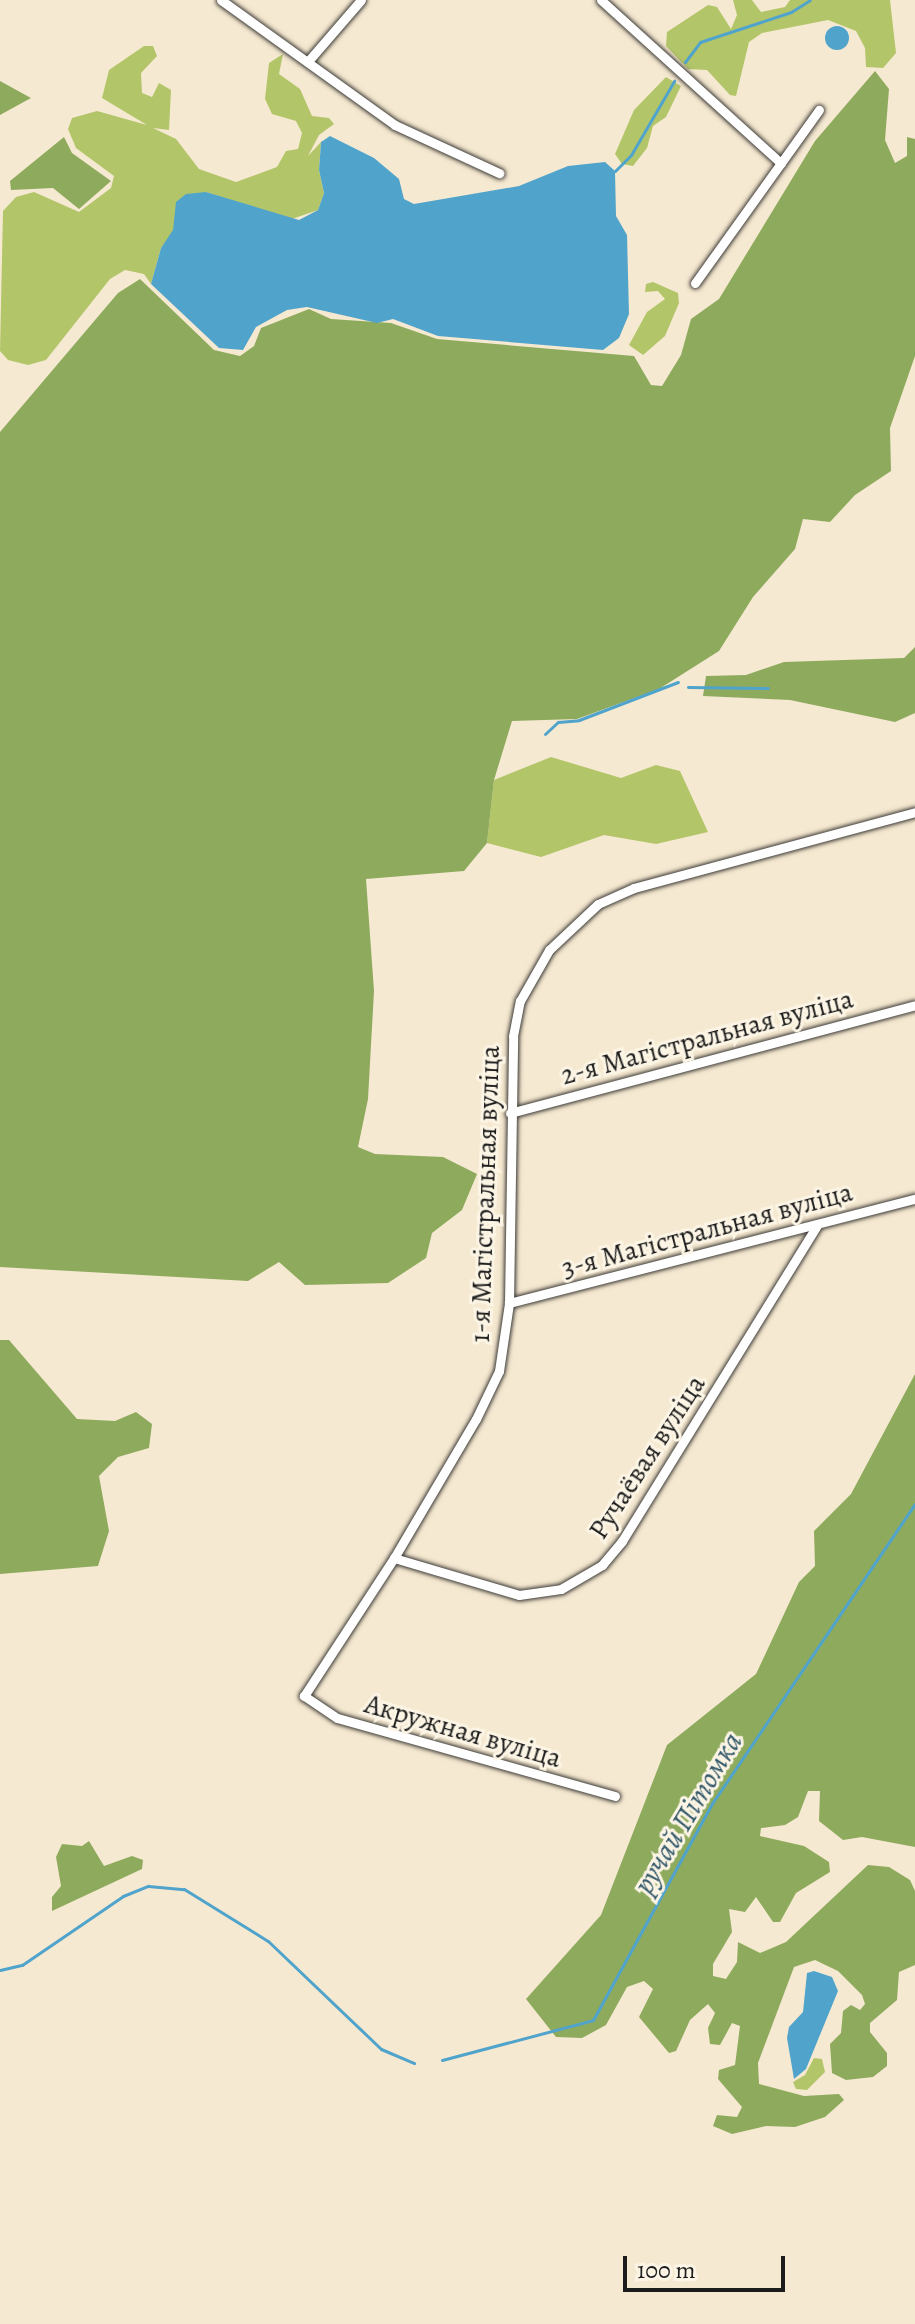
<!DOCTYPE html>
<html>
<head>
<meta charset="utf-8">
<style>
  body { margin:0 }
  #map { position:relative; width:915px; height:2324px; overflow:hidden; background:#f6e9d1; font-family:Alegreya,serif }
  div>[style] { position:absolute }
  [style*='--x'] { left:calc(var(--x)*1px); top:calc(var(--y)*1px); width:calc(var(--w)*1px); rotate:calc(var(--a)*1deg) }
  .green>* { inset:0; background:#b3c569 }
  .forest>* { inset:0; background:#8eaa5d }
  .water>* { inset:0; background:#50a4cc }
  .round { border-radius:50% }
  .stream>* { height:3px; margin:-1.5px; padding:0 1.5px; transform-origin:1.5px; border-radius:1.5px; background:#50a4cc }
  .roads { filter:drop-shadow(0 0 2px #3d3b37) drop-shadow(0 0 2px #3d3b37) }
  .minor>* { height:9px; margin:-4.5px; padding:0 4.5px; transform-origin:4.5px; border-radius:4.5px; background:#fff }
  span { translate:-50% -50%; white-space:nowrap; text-align:center; line-height:1.15; -webkit-text-stroke:6px #fcf5e5; paint-order:stroke }
  .street-label { font-size:28px; color:#1c1c1c }
  .water-label { font-size:30px; color:#33596b; font-style:italic }
  .scale { position:absolute; left:623px; top:2256px; width:162px; height:36px; box-sizing:border-box; border:4px solid #1c1c1c; border-top:0; padding-left:10px; font-size:24px; line-height:28px; white-space:nowrap; color:#1c1c1c; -webkit-text-stroke:6px #fcf5e5; paint-order:stroke }
</style>
</head>
<body>
<div id="map">
  <div class="green">
    <i style="clip-path:polygon(733px 0,752px 0,761px 12px,785px 7px,790px 0,890px 0,896px 53px,883px 68px,866px 67px,865px 48px,856px 31px,828px 20px,762px 33px,749px 42px,736px 96px,730px 95px,707px 70px,688px 69px,666px 46px,667px 32px,708px 5px,717px 7px,731px 29px,737px 15px)"></i>
    <i style="clip-path:polygon(144px 46px,153px 46px,157px 56px,141px 73px,142px 93px,152px 97px,159px 83px,171px 90px,169px 130px,153px 128px,176px 139px,199px 169px,236px 182px,277px 167px,286px 151px,298px 149px,302px 133px,296px 121px,272px 114px,265px 99px,269px 63px,283px 54px,279px 74px,300px 89px,312px 116px,329px 118px,334px 124px,319px 135px,308px 156px,321px 142px,319px 170px,324px 193px,318px 210px,289px 220px,206px 192px,161px 248px,151px 284px,144px 274px,125px 270px,110px 279px,46px 360px,28px 365px,8px 360px,0 351px,3px 211px,16px 197px,34px 192px,79px 212px,111px 188px,114px 176px,76px 148px,68px 129px,72px 118px,97px 111px,147px 125px,102px 98px,109px 70px)"></i>
    <i style="clip-path:polygon(666px 77px,681px 86px,666px 117px,653px 126px,647px 148px,633px 166px,622px 164px,615px 154px,634px 110px)"></i>
    <i style="clip-path:polygon(653px 282px,678px 293px,679px 303px,665px 336px,643px 355px,629px 345px,647px 312px,665px 299px,658px 291px,645px 292px,646px 284px)"></i>
    <i style="clip-path:polygon(551px 757px,621px 778px,656px 765px,680px 771px,708px 832px,656px 844px,604px 835px,541px 857px,487px 843px,494px 780px)"></i>
    <i style="clip-path:polygon(814px 2058px,822px 2059px,825px 2072px,807px 2090px,796px 2089px,793px 2082px,805px 2075px)"></i>
  </div>
  <div class="forest">
    <i style="clip-path:polygon(875px 71px,889px 89px,885px 140px,895px 163px,907px 156px,907px 137px,915px 139px,915px 356px,890px 428px,891px 471px,855px 495px,830px 522px,803px 519px,795px 549px,753px 597px,719px 651px,659px 689px,577px 719px,512px 721px,494px 780px,487px 843px,464px 871px,366px 879px,374px 991px,368px 1099px,358px 1147px,375px 1154px,443px 1157px,477px 1174px,462px 1210px,432px 1233px,426px 1258px,388px 1283px,305px 1285px,279px 1262px,248px 1281px,0 1267px,0 432px,118px 293px,140px 279px,214px 350px,240px 356px,254px 346px,261px 328px,309px 309px,331px 319px,391px 323px,437px 339px,634px 356px,651px 385px,662px 386px,681px 355px,691px 319px,719px 299px,815px 141px)"></i>
    <i style="clip-path:polygon(0 81px,31px 98px,0 115px)"></i>
    <i style="clip-path:polygon(64px 137px,72px 153px,111px 181px,79px 209px,53px 188px,11px 190px,10px 181px)"></i>
    <i style="clip-path:polygon(915px 647px,915px 713px,895px 722px,790px 700px,703px 696px,706px 676px,746px 675px,784px 662px,904px 658px)"></i>
    <i style="clip-path:polygon(0 1340px,9px 1340px,77px 1419px,115px 1421px,136px 1412px,152px 1424px,149px 1448px,118px 1457px,99px 1476px,109px 1531px,98px 1566px,0 1574px)"></i>
    <i style="clip-path:polygon(915px 1374px,915px 1847px,862px 1837px,843px 1840px,819px 1821px,820px 1791px,808px 1791px,798px 1817px,785px 1825px,761px 1828px,760px 1836px,804px 1846px,829px 1862px,830px 1872px,796px 1893px,780px 1922px,773px 1922px,756px 1897px,745px 1912px,729px 1909px,732px 1932px,713px 1964px,713px 1976px,726px 1979px,737px 1962px,738px 1942px,760px 1953px,786px 1942px,868px 1865px,889px 1867px,910px 1880px,915px 1891px,915px 1965px,899px 1972px,897px 2000px,870px 2023px,870px 2032px,887px 2053px,887px 2066px,873px 2077px,846px 2080px,832px 2073px,830px 2044px,841px 2033px,843px 2011px,851px 2005px,860px 2010px,865px 2004px,862px 1995px,838px 1971px,815px 1960px,794px 1967px,758px 2063px,759px 2084px,804px 2096px,839px 2094px,844px 2100px,825px 2117px,795px 2127px,766px 2126px,732px 2134px,713px 2126px,717px 2115px,737px 2117px,742px 2107px,718px 2079px,719px 2070px,735px 2065px,740px 2026px,732px 2023px,720px 2045px,710px 2044px,708px 2028px,715px 2013px,708px 2004px,690px 2020px,676px 2051px,669px 2053px,639px 2017px,653px 1989px,644px 1981px,627px 1987px,606px 2025px,582px 2038px,556px 2037px,526px 1999px,601px 1915px,667px 1745px,756px 1674px,799px 1582px,815px 1566px,814px 1531px,851px 1494px)"></i>
    <i style="clip-path:polygon(89px 1841px,104px 1866px,132px 1856px,143px 1860px,142px 1869px,52px 1911px,52px 1897px,61px 1886px,56px 1857px,62px 1844px,82px 1846px)"></i>
  </div>
  <div class="water">
    <i class="round" style="left:825px;top:26px;width:24px;height:24px"></i>
    <i style="clip-path:polygon(330px 136px,374px 158px,399px 179px,404px 199px,414px 204px,519px 186px,568px 166px,605px 162px,615px 171px,616px 216px,627px 235px,629px 314px,619px 338px,603px 350px,438px 336px,393px 319px,377px 323px,307px 307px,287px 310px,256px 327px,243px 350px,219px 348px,151px 284px,161px 248px,173px 230px,176px 202px,186px 194px,206px 192px,299px 220px,318px 210px,324px 193px,319px 170px,321px 142px)"></i>
    <i style="clip-path:polygon(814px 1971px,832px 1977px,838px 1991px,806px 2069px,794px 2079px,787px 2038px,789px 2027px,803px 2012px,807px 1973px)"></i>
  </div>
  <div class="stream">
    <i style="--x:685;--y:62;--w:25;--a:-53"></i>
    <i style="--x:700;--y:42;--w:96;--a:-18.2"></i>
    <i style="--x:791;--y:12;--w:22;--a:-32"></i>
    <i style="--x:615;--y:171;--w:23;--a:-45"></i>
    <i style="--x:631;--y:155;--w:86;--a:-59.8"></i>
    <i style="--x:688;--y:687;--w:80;--a:0.7"></i>
    <i style="--x:545;--y:734;--w:18;--a:-43"></i>
    <i style="--x:558;--y:722;--w:21;--a:-5"></i>
    <i style="--x:579;--y:720;--w:106;--a:-21"></i>
    <i style="--x:0;--y:1970;--w:23;--a:-13"></i>
    <i style="--x:22;--y:1965;--w:122;--a:-34.3"></i>
    <i style="--x:123;--y:1896;--w:27;--a:-22"></i>
    <i style="--x:148;--y:1886;--w:36;--a:5"></i>
    <i style="--x:184;--y:1889;--w:99;--a:31.8"></i>
    <i style="--x:268;--y:1941;--w:156;--a:43.7"></i>
    <i style="--x:381;--y:2049;--w:36;--a:23"></i>
    <i style="--x:442;--y:2060;--w:156;--a:-14.8"></i>
    <i style="--x:593;--y:2020;--w:249;--a:-61.2"></i>
    <i style="--x:713;--y:1802;--w:360;--a:-55.9"></i>
  </div>
  <div class="roads">
    <div class="minor">
      <i style="--x:221;--y:0;--w:214;--a:35.7"></i>
      <i style="--x:395;--y:125;--w:115;--a:24.8"></i>
      <i style="--x:601;--y:0;--w:243;--a:42.2"></i>
      <i style="--x:310;--y:59;--w:78;--a:-49.2"></i>
      <i style="--x:695;--y:283;--w:213;--a:-54.4"></i>
      <i style="--x:510;--y:1113;--w:419;--a:-14.9"></i>
      <i style="--x:509;--y:1303;--w:419;--a:-14.4"></i>
      <i style="--x:394;--y:1558;--w:130;--a:16.5"></i>
      <i style="--x:519;--y:1595;--w:42;--a:-8.1"></i>
      <i style="--x:561;--y:1589;--w:48;--a:-30.3"></i>
      <i style="--x:602;--y:1565;--w:31;--a:-50"></i>
      <i style="--x:622;--y:1541;--w:371;--a:-58.3"></i>
      <i style="--x:615;--y:1796;--w:289;--a:-164.3"></i>
      <i style="--x:337;--y:1718;--w:40;--a:-146"></i>
      <i style="--x:304;--y:1696;--w:165;--a:-56.9"></i>
      <i style="--x:394;--y:1558;--w:161;--a:-59.5"></i>
      <i style="--x:476;--y:1419;--w:53;--a:-64.4"></i>
      <i style="--x:499;--y:1371;--w:69;--a:-81.6"></i>
      <i style="--x:509;--y:1303;--w:267;--a:-89.1"></i>
      <i style="--x:513;--y:1036;--w:36;--a:-79"></i>
      <i style="--x:520;--y:1001;--w:59;--a:-60.4"></i>
      <i style="--x:549;--y:950;--w:67;--a:-43.2"></i>
      <i style="--x:598;--y:904;--w:39;--a:-24"></i>
      <i style="--x:634;--y:888;--w:291;--a:-15.1"></i>
    </div>
  </div>
  <div class="street-label">
    <span style="left:707px;top:1037px;rotate:-15deg">2-я Магістральная вуліца</span>
    <span style="left:485px;top:1194px;rotate:-88deg">1-я Магістральная вуліца</span>
    <span style="left:707px;top:1230px;rotate:-15deg">3-я Магістральная вуліца</span>
    <span style="left:647px;top:1457px;rotate:-57deg">Ручаёвая вуліца</span>
    <span style="left:463px;top:1731px;rotate:16deg">Акружная вуліца</span>
  </div>
  <div class="water-label">
    <span style="left:688px;top:1813px;rotate:-59deg">ручай Пітомка</span>
  </div>
  <div class="scale">100 m</div>
</div>
</body>
</html>
